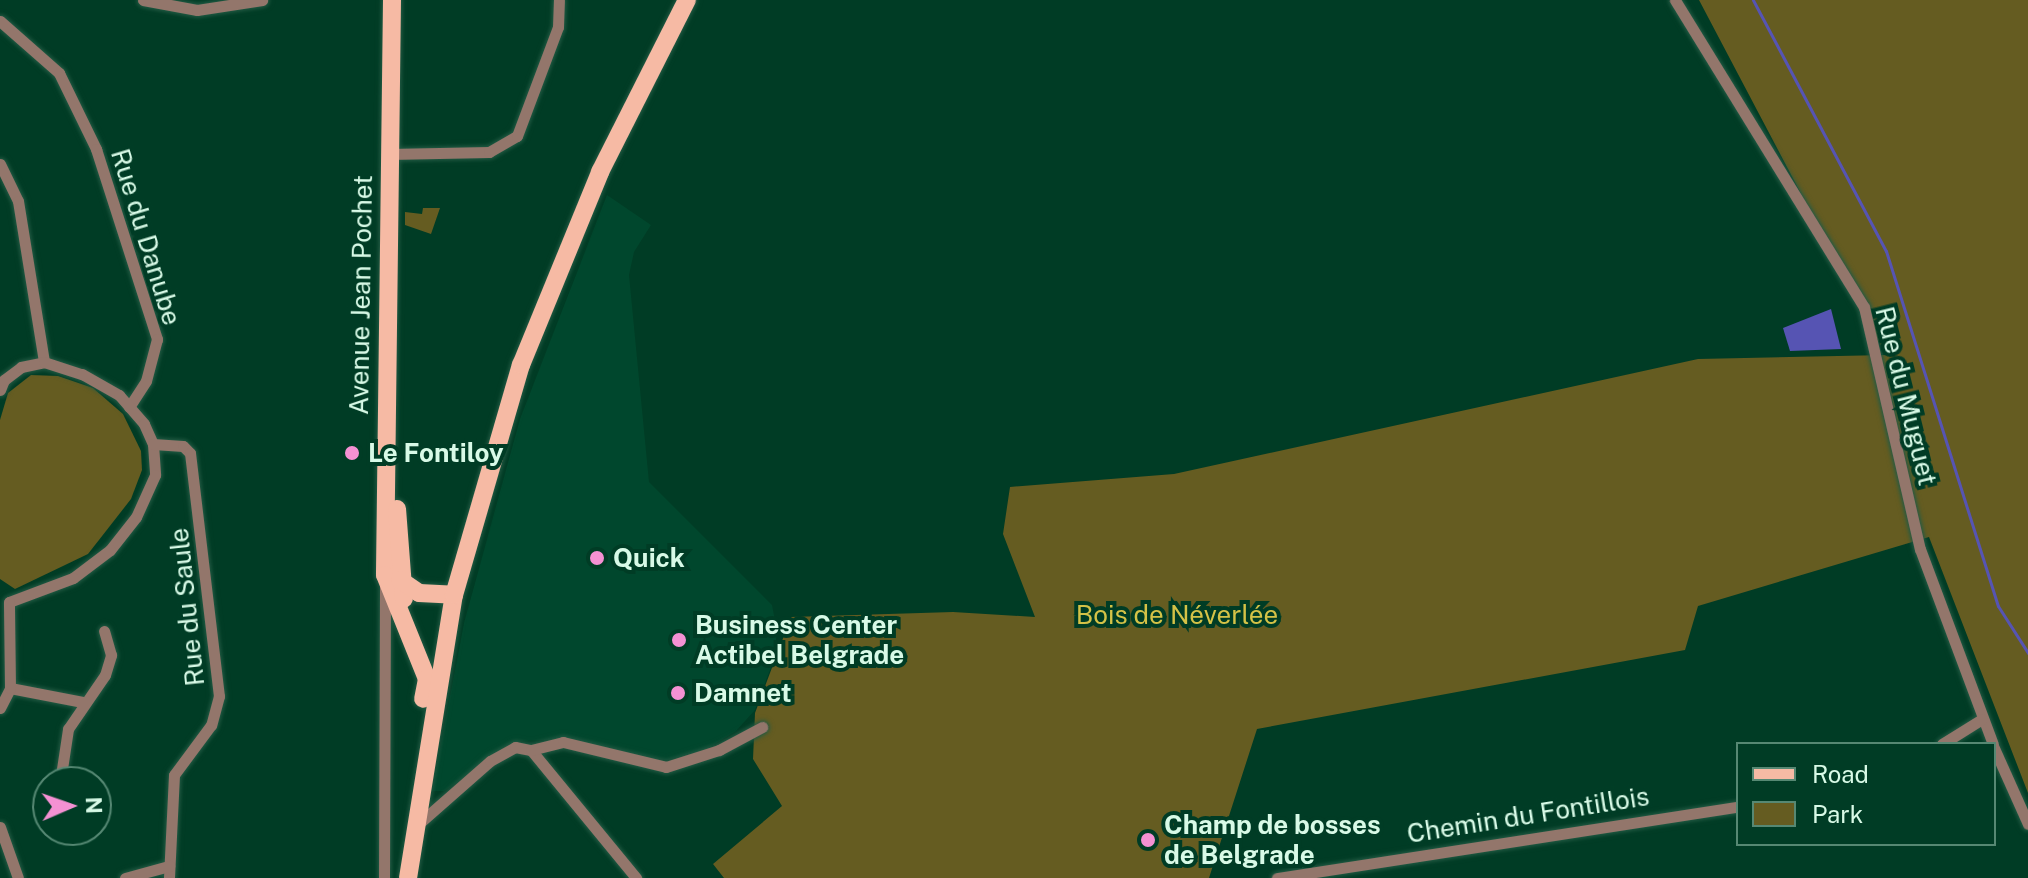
<!DOCTYPE html>
<html>
<head>
<meta charset="utf-8">
<style>
  body { margin:0 }
  #map { position:relative; width:2028px; height:878px; overflow:hidden; background:#003c25; font-family:"Public Sans",sans-serif }
  div>[style] { position:absolute }
  [style*='--x'] { left:calc(var(--x)*1px); top:calc(var(--y)*1px); width:calc(var(--w)*1px); rotate:calc(var(--a)*1deg) }
  .built>* { inset:0; background:#00472d }
  .green>* { inset:0; background:#655c21 }
  .water>* { inset:0; background:#5654b3 }
  .stream>* { height:3px; margin:-1.5px; padding:0 1.5px; transform-origin:1.5px; border-radius:1.5px; background:#5654b3 }
  .roads { filter:drop-shadow(0 0 2px #235a44) drop-shadow(0 0 2px #235a44) }
  .minor>* { height:11px; margin:-5.5px; padding:0 5.5px; transform-origin:5.5px; border-radius:5.5px; background:#93766b }
  .primary>* { height:18px; margin:-9px; padding:0 9px; transform-origin:9px; border-radius:9px; background:#f6baa4 }
  .dots>* { width:22px; height:22px; translate:-50% -50%; box-sizing:border-box; border:4px solid #003c25; border-radius:50% }
  span { translate:-50% -50%; white-space:nowrap; text-align:center; line-height:1.15; -webkit-text-stroke:8px #003c25; paint-order:stroke }
  .street-label { font-size:26px; color:#d8fae7 }
  .poi-label { font-size:26px; color:#d8fae7; font-weight:700 }
  .left { translate:0 -50%; text-align:left }
  .park-label { font-size:26px; color:#d4c247 }
  .legend { position:absolute; left:1736px; top:742px; width:260px; height:104px; box-sizing:border-box; background:#003c25; border:2px solid #568873; margin:0; padding:10px 14px; list-style:none; font-size:24px; color:#d8fae7 }
  .legend li { display:flex; align-items:center; gap:16px; height:40px }
  .legend b { width:40px; border:2px solid #568873 }
  .north { position:absolute; left:32px; top:766px; width:80px; height:80px; box-sizing:border-box; background:#003c25; border:2px solid #568873; border-radius:50%; rotate:88deg; font-size:22px; font-weight:700; line-height:32px; text-align:center; color:#d8fae7 }
  .north::after { content:''; display:block; margin:auto; width:28px; height:36px; background:#f491d3; clip-path:polygon(50% 0,100% 100%,50% 72%,0 100%) }
</style>
</head>
<body>
<div id="map">
  <div class="built">
    <i style="clip-path:polygon(607px 195px,651px 225px,634px 252px,629px 275px,649px 482px,772px 605px,777px 631px,774px 659px,755px 710px,736px 731px,705px 750px,667px 760px,645px 759px,570px 739px,519px 741px,444px 791px,432px 791px,464px 623px,520px 419px)"></i>
  </div>
  <div class="green">
    <i style="clip-path:polygon(1699px 0,2028px 0,2028px 793px,1929px 537px,1698px 606px,1685px 650px,1257px 729px,1209px 878px,724px 878px,713px 864px,782px 806px,753px 759px,755px 713px,791px 617px,953px 612px,1035px 617px,1003px 534px,1010px 487px,1174px 474px,1698px 359px,1886px 355px)"></i>
    <i style="clip-path:polygon(423px 208px,440px 208px,431px 234px,405px 225px,405px 212px,422px 214px)"></i>
    <i style="clip-path:polygon(31px 375px,58px 376px,93px 388px,123px 414px,141px 451px,142px 470px,131px 499px,88px 554px,15px 589px,0 579px,0 420px,8px 393px)"></i>
  </div>
  <div class="water">
    <i style="clip-path:polygon(1831px 309px,1841px 349px,1790px 351px,1783px 328px)"></i>
  </div>
  <div class="stream">
    <i style="--x:1753;--y:0;--w:284;--a:62.1"></i>
    <i style="--x:1886;--y:251;--w:372;--a:72.5"></i>
    <i style="--x:1998;--y:606;--w:56;--a:57.4"></i>
  </div>
  <div class="roads">
    <div class="minor">
      <i style="--x:143;--y:0;--w:55;--a:10.5"></i>
      <i style="--x:197;--y:10;--w:66;--a:-8.7"></i>
      <i style="--x:1675;--y:0;--w:361;--a:58.4"></i>
      <i style="--x:1864;--y:307;--w:248;--a:77"></i>
      <i style="--x:1920;--y:549;--w:208;--a:69.5"></i>
      <i style="--x:0;--y:21;--w:79;--a:41.4"></i>
      <i style="--x:59;--y:73;--w:85;--a:64"></i>
      <i style="--x:96;--y:149;--w:200;--a:72.2"></i>
      <i style="--x:157;--y:339;--w:43;--a:104.7"></i>
      <i style="--x:146;--y:381;--w:31;--a:123"></i>
      <i style="--x:389;--y:154;--w:100;--a:-1.1"></i>
      <i style="--x:489;--y:152;--w:32;--a:-30"></i>
      <i style="--x:517;--y:136;--w:116;--a:-69.4"></i>
      <i style="--x:558;--y:27;--w:27;--a:-88"></i>
      <i style="--x:0;--y:164;--w:41;--a:64.1"></i>
      <i style="--x:18;--y:201;--w:163;--a:80.8"></i>
      <i style="--x:0;--y:390;--w:11;--a:-68"></i>
      <i style="--x:4;--y:380;--w:21;--a:-37"></i>
      <i style="--x:21;--y:367;--w:24;--a:-12"></i>
      <i style="--x:44;--y:362;--w:40;--a:18"></i>
      <i style="--x:82;--y:374;--w:43;--a:29.6"></i>
      <i style="--x:119;--y:395;--w:38;--a:49"></i>
      <i style="--x:144;--y:424;--w:22;--a:66"></i>
      <i style="--x:153;--y:444;--w:31;--a:86"></i>
      <i style="--x:155;--y:475;--w:46;--a:114.3"></i>
      <i style="--x:136;--y:517;--w:42;--a:128.2"></i>
      <i style="--x:110;--y:550;--w:46;--a:142.9"></i>
      <i style="--x:73;--y:578;--w:68;--a:159.4"></i>
      <i style="--x:153;--y:444;--w:30;--a:4"></i>
      <i style="--x:183;--y:446;--w:10;--a:45"></i>
      <i style="--x:190;--y:453;--w:245;--a:83.2"></i>
      <i style="--x:219;--y:696;--w:30;--a:105"></i>
      <i style="--x:211;--y:725;--w:62;--a:126.5"></i>
      <i style="--x:174;--y:775;--w:103;--a:92.8"></i>
      <i style="--x:10;--y:688;--w:74;--a:10.9"></i>
      <i style="--x:0;--y:708;--w:22;--a:-63"></i>
      <i style="--x:10;--y:688;--w:86;--a:-90.7"></i>
      <i style="--x:1942;--y:744;--w:47;--a:-32"></i>
      <i style="--x:1994;--y:748;--w:83;--a:65.9"></i>
      <i style="--x:531;--y:750;--w:166;--a:50.6"></i>
      <i style="--x:60;--y:782;--w:54;--a:-81.4"></i>
      <i style="--x:68;--y:729;--w:65;--a:-55.6"></i>
      <i style="--x:105;--y:675;--w:21;--a:-73"></i>
      <i style="--x:111;--y:655;--w:25;--a:-106"></i>
      <i style="--x:416;--y:826;--w:98;--a:-41.3"></i>
      <i style="--x:490;--y:761;--w:29;--a:-29"></i>
      <i style="--x:515;--y:747;--w:16;--a:11"></i>
      <i style="--x:531;--y:750;--w:33;--a:-14"></i>
      <i style="--x:563;--y:742;--w:106;--a:13.6"></i>
      <i style="--x:666;--y:767;--w:56;--a:-17.8"></i>
      <i style="--x:719;--y:750;--w:49;--a:-28.1"></i>
      <i style="--x:0;--y:827;--w:54;--a:70.6"></i>
      <i style="--x:125;--y:878;--w:46;--a:-15.3"></i>
      <i style="--x:384;--y:878;--w:294;--a:-89.8"></i>
      <i style="--x:1277;--y:878;--w:466;--a:-8.8"></i>
    </div>
    <div class="primary">
      <i style="--x:392;--y:0;--w:575;--a:90.7"></i>
      <i style="--x:385;--y:575;--w:112;--a:68"></i>
      <i style="--x:427;--y:679;--w:20;--a:101"></i>
      <i style="--x:397;--y:509;--w:90;--a:85.6"></i>
      <i style="--x:400;--y:580;--w:23;--a:34"></i>
      <i style="--x:419;--y:593;--w:35;--a:3"></i>
      <i style="--x:408;--y:878;--w:287;--a:-80.8"></i>
      <i style="--x:454;--y:595;--w:240;--a:-73.8"></i>
      <i style="--x:521;--y:365;--w:209;--a:-67.7"></i>
      <i style="--x:600;--y:172;--w:193;--a:-63.2"></i>
    </div>
  </div>
  <div class="dots">
    <i style="left:352px;top:453px;background:#f491d3"></i>
    <i style="left:597px;top:558px;background:#f491d3"></i>
    <i style="left:679px;top:640px;background:#f491d3"></i>
    <i style="left:678px;top:693px;background:#f491d3"></i>
    <i style="left:1148px;top:840px;background:#f491d3"></i>
  </div>
  <div class="street-label">
    <span style="left:146px;top:237px;rotate:73deg">Rue du Danube</span>
    <span style="left:361px;top:295px;rotate:-89deg">Avenue Jean Pochet</span>
    <span style="left:1906px;top:396px;rotate:76deg">Rue du Muguet</span>
    <span style="left:187px;top:607px;rotate:-96deg">Rue du Saule</span>
    <span style="left:1528px;top:815px;rotate:-9deg">Chemin du Fontillois</span>
  </div>
  <div class="poi-label">
    <span class="left" style="left:368px;top:453px">Le Fontiloy</span>
    <span class="left" style="left:613px;top:558px">Quick</span>
    <span class="left" style="left:695px;top:640px">Business Center<br>Actibel Belgrade</span>
    <span class="left" style="left:694px;top:693px">Damnet</span>
    <span class="left" style="left:1164px;top:840px">Champ de bosses<br>de Belgrade</span>
  </div>
  <div class="park-label">
    <span style="left:1177px;top:615px">Bois de Néverlée</span>
  </div>
  <ul class="legend">
  <li><b style="height:10px;background:#f6baa4"></b>Road</li>
  <li><b style="height:22px;background:#655c21"></b>Park</li>
  </ul>
  <div class="north">N</div>
</div>
</body>
</html>
